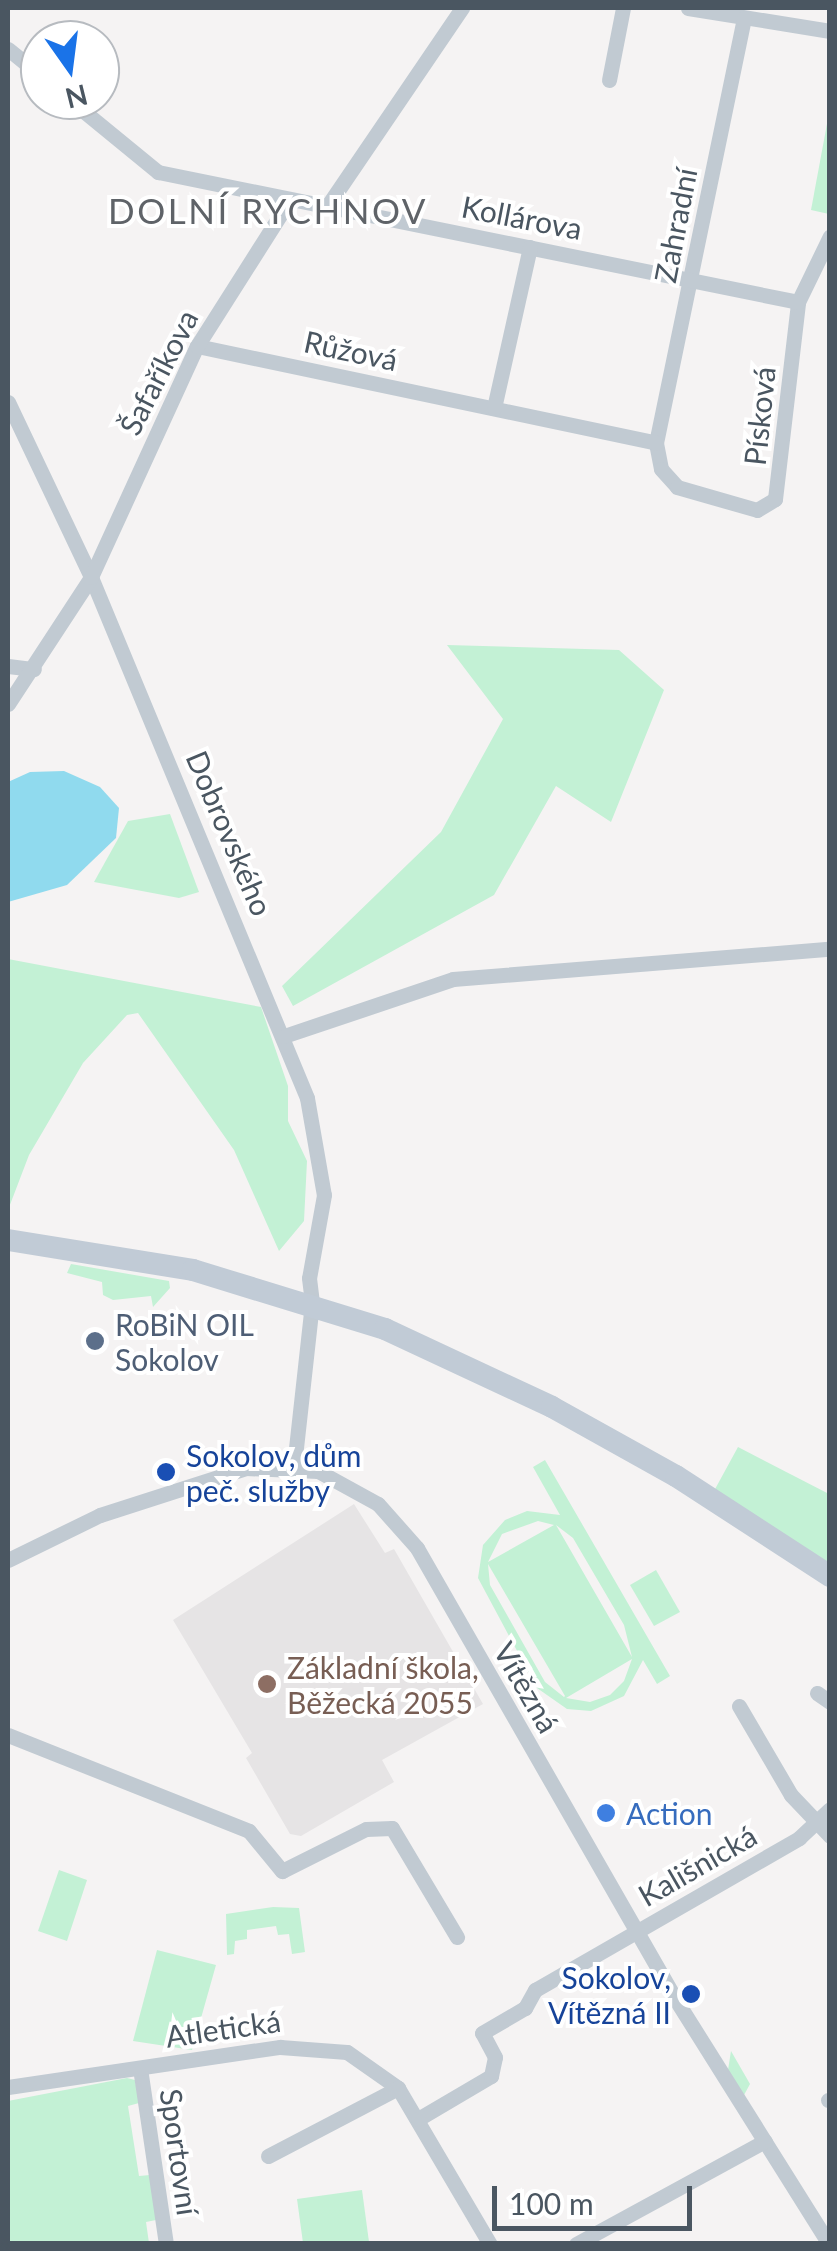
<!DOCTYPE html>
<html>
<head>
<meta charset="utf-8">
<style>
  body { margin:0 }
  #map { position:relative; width:837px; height:2251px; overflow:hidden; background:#f5f3f3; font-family:Lato,sans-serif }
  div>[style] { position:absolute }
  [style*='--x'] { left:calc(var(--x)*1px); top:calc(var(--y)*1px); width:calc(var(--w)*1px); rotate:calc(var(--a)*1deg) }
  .education>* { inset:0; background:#e6e4e5 }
  .green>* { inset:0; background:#c3f1d5 }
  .water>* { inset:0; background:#90daee }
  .minor>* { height:15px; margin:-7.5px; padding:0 7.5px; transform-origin:7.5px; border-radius:7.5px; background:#c1cad2 }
  .secondary>* { height:22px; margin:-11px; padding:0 11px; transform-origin:11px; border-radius:11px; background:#c1cbd6 }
  .dots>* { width:28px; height:28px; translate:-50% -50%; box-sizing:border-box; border:5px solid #fff; border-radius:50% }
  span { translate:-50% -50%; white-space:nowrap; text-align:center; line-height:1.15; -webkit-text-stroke:8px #fff; paint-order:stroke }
  .street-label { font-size:30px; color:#4a5661 }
  .service-label { font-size:30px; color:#4e5e75 }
  .left { translate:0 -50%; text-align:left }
  .transit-label { font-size:30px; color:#164399 }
  .right { translate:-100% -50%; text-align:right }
  .education-label { font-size:30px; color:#785e54 }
  .shop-label { font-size:30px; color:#366cbe }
  .quarter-label { font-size:35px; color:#5f6368; letter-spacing:2.5px }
  .frame { position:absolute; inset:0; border:10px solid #4a5661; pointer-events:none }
  .north { position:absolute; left:20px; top:20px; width:100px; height:100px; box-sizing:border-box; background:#fff; border:2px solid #b7bbc0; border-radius:50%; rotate:166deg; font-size:28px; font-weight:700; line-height:40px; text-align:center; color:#4a5661 }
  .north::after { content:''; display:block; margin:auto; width:35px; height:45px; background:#1a73e8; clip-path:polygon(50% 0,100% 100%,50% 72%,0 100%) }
  .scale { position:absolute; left:492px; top:2186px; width:200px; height:45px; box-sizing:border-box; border:5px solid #4a5661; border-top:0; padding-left:12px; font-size:30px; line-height:35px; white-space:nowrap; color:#4a5661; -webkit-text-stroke:8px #fff; paint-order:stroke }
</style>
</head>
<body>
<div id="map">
  <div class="education">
    <i style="clip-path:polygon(354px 1504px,385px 1553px,394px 1549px,483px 1704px,382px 1760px,394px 1782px,301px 1836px,290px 1834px,246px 1758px,252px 1753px,173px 1620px)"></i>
  </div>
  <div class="green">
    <i style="clip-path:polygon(829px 113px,829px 214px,811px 210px)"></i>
    <i style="clip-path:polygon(447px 645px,619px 650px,664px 690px,611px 822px,556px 786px,494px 895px,293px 1006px,282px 986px,441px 832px,503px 719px)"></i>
    <i style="clip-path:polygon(170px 814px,199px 892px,179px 898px,94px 882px,128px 821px)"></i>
    <i style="clip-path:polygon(8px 959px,261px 1007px,288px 1086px,288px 1121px,307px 1161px,304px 1221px,279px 1251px,234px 1150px,138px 1013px,127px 1015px,83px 1063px,29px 1155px,8px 1210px)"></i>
    <i style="clip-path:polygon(71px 1264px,169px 1281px,170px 1288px,153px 1307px,151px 1296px,113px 1300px,103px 1295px,102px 1282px,67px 1273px)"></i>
    <i style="clip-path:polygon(738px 1447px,829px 1494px,829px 1567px,714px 1491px)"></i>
    <i style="clip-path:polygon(evenodd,545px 1460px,670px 1676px,657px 1684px,643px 1660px,624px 1696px,591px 1711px,567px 1709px,537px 1688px,478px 1578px,483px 1545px,505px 1520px,527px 1511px,560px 1515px,533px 1467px,545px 1460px,538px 1521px,554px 1525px,488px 1562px,502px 1534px,538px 1521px,545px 1460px,556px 1525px,573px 1538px,624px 1625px,632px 1657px,556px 1525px,545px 1460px,488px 1564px,565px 1696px,564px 1697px,545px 1682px,490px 1585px,488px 1564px,545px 1460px,632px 1659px,624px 1681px,610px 1695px,590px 1702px,566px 1698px,632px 1659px)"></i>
    <i style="clip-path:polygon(656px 1570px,680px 1612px,654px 1626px,630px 1585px)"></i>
    <i style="clip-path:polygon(59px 1870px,87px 1880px,67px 1941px,38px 1931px)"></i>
    <i style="clip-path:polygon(273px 1907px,299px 1908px,305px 1952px,292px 1954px,289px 1934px,278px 1935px,276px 1926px,247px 1930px,247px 1939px,235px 1941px,234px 1954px,227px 1955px,226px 1914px)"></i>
    <i style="clip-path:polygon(157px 1950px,216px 1965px,192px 2050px,133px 2041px)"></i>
    <i style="clip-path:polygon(731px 2051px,750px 2084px,744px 2095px,728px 2070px)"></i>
    <i style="clip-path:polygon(127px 2078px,135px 2080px,139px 2103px,128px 2106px,139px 2176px,150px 2175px,156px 2220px,146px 2222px,149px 2243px,8px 2244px,8px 2101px)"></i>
    <i style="clip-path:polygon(362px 2190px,369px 2242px,303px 2243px,297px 2199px)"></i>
  </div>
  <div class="water">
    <i style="clip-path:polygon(64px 771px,100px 787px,119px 808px,116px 838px,67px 885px,8px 902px,8px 782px,30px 772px)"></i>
  </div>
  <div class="minor">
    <i style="--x:688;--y:8;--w:144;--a:9.2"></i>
    <i style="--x:744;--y:18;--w:434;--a:101.7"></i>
    <i style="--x:656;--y:443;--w:26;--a:79"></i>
    <i style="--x:661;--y:469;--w:24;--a:48"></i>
    <i style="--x:677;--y:487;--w:83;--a:16"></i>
    <i style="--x:757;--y:510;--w:21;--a:-31"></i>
    <i style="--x:775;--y:499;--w:198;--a:-83.3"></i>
    <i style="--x:798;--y:302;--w:73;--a:-64.1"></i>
    <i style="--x:8;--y:49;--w:41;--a:39.1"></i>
    <i style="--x:609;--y:80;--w:73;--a:-79"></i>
    <i style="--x:70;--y:100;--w:114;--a:39.3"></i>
    <i style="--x:158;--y:172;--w:653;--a:11.48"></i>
    <i style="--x:326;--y:208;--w:242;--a:-55.8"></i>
    <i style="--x:197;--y:346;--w:469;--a:11.9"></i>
    <i style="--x:8;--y:402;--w:194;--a:64.6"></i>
    <i style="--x:91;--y:577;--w:564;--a:67.48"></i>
    <i style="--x:307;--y:1098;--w:98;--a:80.1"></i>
    <i style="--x:324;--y:1195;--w:84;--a:100.2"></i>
    <i style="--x:309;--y:1278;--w:25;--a:83"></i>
    <i style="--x:312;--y:1303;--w:164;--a:96.3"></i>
    <i style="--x:494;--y:408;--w:165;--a:-77.4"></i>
    <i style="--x:8;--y:666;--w:26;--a:7"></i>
    <i style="--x:8;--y:704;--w:152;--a:-56.8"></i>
    <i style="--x:91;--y:577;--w:254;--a:-65.4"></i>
    <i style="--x:197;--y:346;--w:172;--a:-57.6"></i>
    <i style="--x:284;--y:1036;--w:178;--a:-18.6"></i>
    <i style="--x:453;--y:979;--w:377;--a:-4.6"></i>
    <i style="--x:8;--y:1560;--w:102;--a:-26.1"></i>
    <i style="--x:100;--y:1515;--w:153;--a:-17.8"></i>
    <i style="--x:246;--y:1468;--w:72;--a:2.4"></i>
    <i style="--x:318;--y:1471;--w:68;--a:28.8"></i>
    <i style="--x:378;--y:1504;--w:59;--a:48.4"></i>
    <i style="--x:417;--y:1548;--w:521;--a:60.19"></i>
    <i style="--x:676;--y:2000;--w:288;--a:57.9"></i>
    <i style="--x:817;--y:1693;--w:16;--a:35"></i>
    <i style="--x:739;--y:1706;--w:103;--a:59.7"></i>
    <i style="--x:791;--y:1795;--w:57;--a:46.4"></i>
    <i style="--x:8;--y:1735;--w:259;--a:21.7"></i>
    <i style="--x:249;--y:1831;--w:52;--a:50.5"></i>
    <i style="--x:282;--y:1871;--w:94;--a:-26.6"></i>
    <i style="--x:366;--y:1829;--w:26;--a:-2"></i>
    <i style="--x:392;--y:1828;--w:127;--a:59.2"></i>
    <i style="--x:140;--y:2068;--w:178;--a:81.6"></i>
    <i style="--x:8;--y:2087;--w:275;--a:-8.4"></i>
    <i style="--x:280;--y:2047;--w:67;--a:4.3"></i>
    <i style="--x:347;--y:2052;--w:62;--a:35.2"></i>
    <i style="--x:398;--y:2088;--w:181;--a:59.5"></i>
    <i style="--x:828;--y:2100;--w:2;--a:0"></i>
    <i style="--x:418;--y:2119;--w:85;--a:-30.5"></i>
    <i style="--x:491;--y:2076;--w:19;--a:-78"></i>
    <i style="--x:495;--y:2057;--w:27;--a:-118"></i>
    <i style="--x:482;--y:2033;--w:50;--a:-30.2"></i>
    <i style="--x:525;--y:2008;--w:21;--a:-61"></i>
    <i style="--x:535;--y:1990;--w:305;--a:-29.9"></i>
    <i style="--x:799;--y:1838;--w:42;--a:-43.1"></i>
    <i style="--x:268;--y:2156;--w:147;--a:-27.6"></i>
    <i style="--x:576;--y:2244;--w:215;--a:-28.6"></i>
  </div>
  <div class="secondary">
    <i style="--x:8;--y:1240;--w:187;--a:9.2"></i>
    <i style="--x:193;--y:1270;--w:201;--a:17.1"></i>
    <i style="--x:385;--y:1329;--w:184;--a:25"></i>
    <i style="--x:552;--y:1407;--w:142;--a:29.1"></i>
    <i style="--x:676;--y:1476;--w:184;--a:33"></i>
  </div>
  <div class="dots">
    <i style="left:95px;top:1341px;background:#5c6f8a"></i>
    <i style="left:166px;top:1472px;background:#1a4fb4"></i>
    <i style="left:267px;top:1684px;background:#8d6e63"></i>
    <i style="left:606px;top:1813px;background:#3f7fe0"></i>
    <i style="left:691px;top:1994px;background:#1a4fb4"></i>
  </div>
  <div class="street-label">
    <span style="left:522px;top:217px;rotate:11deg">Kollárova</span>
    <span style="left:675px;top:225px;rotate:-79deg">Zahradní</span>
    <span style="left:351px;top:350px;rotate:12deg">Růžová</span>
    <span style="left:158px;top:372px;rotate:-63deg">Šafaříkova</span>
    <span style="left:759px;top:416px;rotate:-84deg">Písková</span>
    <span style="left:230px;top:833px;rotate:67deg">Dobrovského</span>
    <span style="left:527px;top:1687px;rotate:60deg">Vítězná</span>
    <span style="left:697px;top:1865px;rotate:-30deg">Kališnická</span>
    <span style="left:223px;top:2028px;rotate:-8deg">Atletická</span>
    <span style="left:180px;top:2152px;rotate:82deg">Sportovní</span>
  </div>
  <div class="service-label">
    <span class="left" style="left:115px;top:1341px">RoBiN OIL<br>Sokolov</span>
  </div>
  <div class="transit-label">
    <span class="left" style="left:186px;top:1472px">Sokolov, dům<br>peč. služby</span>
    <span class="right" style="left:671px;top:1994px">Sokolov,<br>Vítězná II</span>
  </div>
  <div class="education-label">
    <span class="left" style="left:287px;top:1684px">Základní škola,<br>Běžecká 2055</span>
  </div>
  <div class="shop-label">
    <span class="left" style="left:626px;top:1813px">Action</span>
  </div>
  <div class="quarter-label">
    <span style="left:268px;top:210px">DOLNÍ RYCHNOV</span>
  </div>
  <div class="frame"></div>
  <div class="north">N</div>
  <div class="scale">100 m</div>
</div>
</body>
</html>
